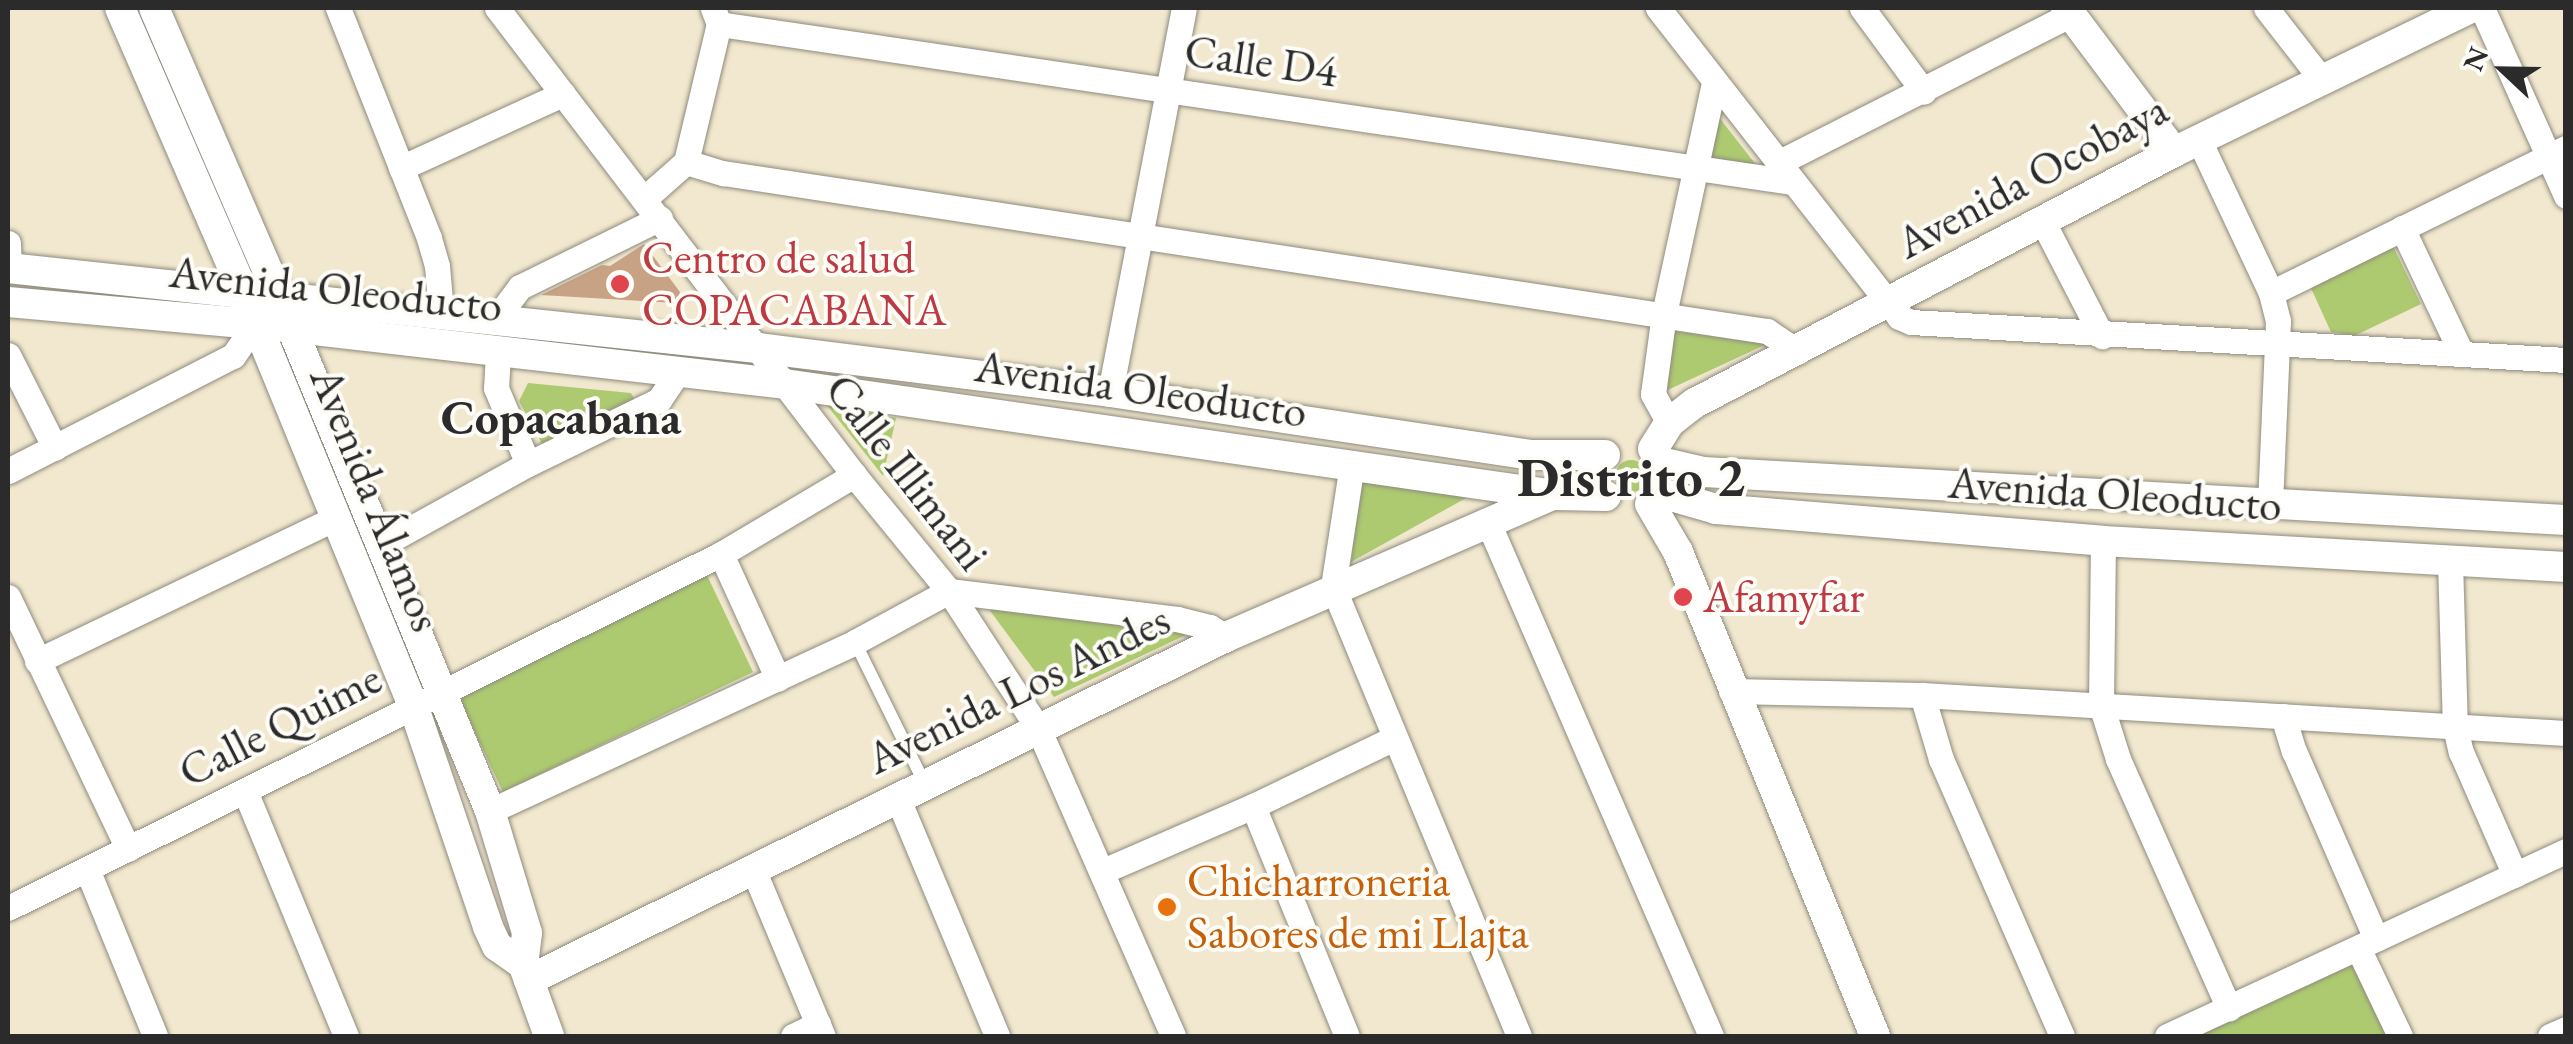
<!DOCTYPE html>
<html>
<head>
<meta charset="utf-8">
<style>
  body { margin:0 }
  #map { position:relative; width:2573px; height:1044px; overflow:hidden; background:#f1e8cf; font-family:"EB Garamond",serif }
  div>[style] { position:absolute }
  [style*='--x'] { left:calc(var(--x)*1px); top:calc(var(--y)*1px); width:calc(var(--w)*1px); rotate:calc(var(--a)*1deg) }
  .green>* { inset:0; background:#adca71 }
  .round { border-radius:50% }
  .building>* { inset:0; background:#c8a285 }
  .roads { filter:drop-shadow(0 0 2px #8e8a7d) drop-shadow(0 0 2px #8e8a7d) }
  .service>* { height:12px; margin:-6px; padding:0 6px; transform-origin:6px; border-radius:6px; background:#fff }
  .minor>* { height:25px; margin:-12.5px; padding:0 12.5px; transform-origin:12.5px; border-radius:12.5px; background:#fff }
  .tertiary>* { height:30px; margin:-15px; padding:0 15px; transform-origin:15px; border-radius:15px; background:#fff }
  .dots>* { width:28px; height:28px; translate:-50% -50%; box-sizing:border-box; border:5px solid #fdfcf7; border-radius:50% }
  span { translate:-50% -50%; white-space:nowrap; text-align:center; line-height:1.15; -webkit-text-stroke:8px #fdfcf7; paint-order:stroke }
  .street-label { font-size:45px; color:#2b2b2b }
  .health-label { font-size:45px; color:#be3a42 }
  .left { translate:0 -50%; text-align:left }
  .food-label { font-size:45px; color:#c56008 }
  .neighbourhood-label { font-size:48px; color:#2b2b2b; font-weight:700 }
  .district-label { font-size:55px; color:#2b2b2b; font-weight:700 }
  .frame { position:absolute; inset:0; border:10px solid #2b2b2b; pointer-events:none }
  .north { position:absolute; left:2453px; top:20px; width:100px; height:100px; -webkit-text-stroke:8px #fdfcf7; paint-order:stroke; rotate:292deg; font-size:28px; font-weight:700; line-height:40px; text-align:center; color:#2b2b2b }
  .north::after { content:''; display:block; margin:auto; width:35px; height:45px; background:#2b2b2b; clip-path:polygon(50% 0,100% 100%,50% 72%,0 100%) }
</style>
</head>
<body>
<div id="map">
  <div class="green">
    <i style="clip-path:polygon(1714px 111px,1757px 166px,1707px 157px)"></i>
    <i style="clip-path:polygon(2393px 246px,2421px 304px,2354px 336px,2331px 332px,2310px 286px)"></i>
    <i style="clip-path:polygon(1675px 331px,1767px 344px,1659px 394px)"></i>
    <i style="clip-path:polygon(528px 383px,631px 393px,635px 400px,546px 451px,519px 401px)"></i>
    <i style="clip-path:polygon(826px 404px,896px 418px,883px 476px)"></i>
    <i class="round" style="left:1615px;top:460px;width:32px;height:32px"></i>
    <i style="clip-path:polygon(1361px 478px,1468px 497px,1351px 562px)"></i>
    <i style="clip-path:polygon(705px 571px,753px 672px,503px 792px,458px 697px)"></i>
    <i style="clip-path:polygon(988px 608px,1188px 634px,1054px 697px)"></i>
    <i style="clip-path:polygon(2353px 954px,2390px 1036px,2183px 1036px)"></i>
  </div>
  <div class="building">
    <i style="clip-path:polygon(644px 244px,680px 292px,676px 303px,541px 295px,602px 265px,610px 266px)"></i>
  </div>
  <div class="roads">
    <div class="service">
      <i style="--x:855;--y:642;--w:158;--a:63.8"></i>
    </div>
    <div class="minor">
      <i style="--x:338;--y:8;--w:247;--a:68.4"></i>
      <i style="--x:429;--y:238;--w:29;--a:74"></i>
      <i style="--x:437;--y:266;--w:46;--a:85"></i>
      <i style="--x:497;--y:8;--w:588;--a:52.6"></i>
      <i style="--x:854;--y:475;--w:150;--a:50.7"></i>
      <i style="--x:949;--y:591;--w:163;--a:57"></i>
      <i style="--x:1038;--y:728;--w:336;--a:66.3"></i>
      <i style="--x:1658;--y:8;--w:392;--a:52"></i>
      <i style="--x:1899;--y:317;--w:13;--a:23"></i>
      <i style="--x:1911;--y:322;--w:656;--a:3.32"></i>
      <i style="--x:1862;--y:8;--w:104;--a:53.6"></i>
      <i style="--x:2266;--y:8;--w:91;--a:52.1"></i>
      <i style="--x:2482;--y:8;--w:206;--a:65.9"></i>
      <i style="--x:719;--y:24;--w:1084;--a:8.38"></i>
      <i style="--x:2199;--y:140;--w:169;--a:64.8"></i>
      <i style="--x:2271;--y:293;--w:29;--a:76"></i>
      <i style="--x:2278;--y:321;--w:183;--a:92.5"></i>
      <i style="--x:686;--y:162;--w:39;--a:17"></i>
      <i style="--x:723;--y:173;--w:1056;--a:8.61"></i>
      <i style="--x:1767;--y:331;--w:37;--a:34"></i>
      <i style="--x:1778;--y:163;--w:330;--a:-26.9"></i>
      <i style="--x:401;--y:168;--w:178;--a:-24.6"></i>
      <i style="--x:644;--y:199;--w:56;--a:-41.4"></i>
      <i style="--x:686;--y:162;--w:142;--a:-76.6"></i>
      <i style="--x:719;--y:24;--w:17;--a:-111"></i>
      <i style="--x:2042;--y:220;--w:131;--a:62.7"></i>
      <i style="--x:2402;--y:228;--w:137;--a:64.6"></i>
      <i style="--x:8;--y:243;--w:25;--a:88"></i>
      <i style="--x:2271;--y:293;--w:329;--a:-26.2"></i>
      <i style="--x:502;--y:319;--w:11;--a:-80"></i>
      <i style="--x:504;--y:308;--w:26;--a:-53"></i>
      <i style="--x:520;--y:287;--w:156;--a:-26.2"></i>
      <i style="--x:498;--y:352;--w:36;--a:93"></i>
      <i style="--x:496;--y:388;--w:82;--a:67.2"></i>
      <i style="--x:8;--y:355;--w:104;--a:63.2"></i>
      <i style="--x:1110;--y:392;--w:391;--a:-79.1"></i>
      <i style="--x:1669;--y:423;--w:33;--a:-119"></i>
      <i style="--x:1653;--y:394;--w:81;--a:-82.2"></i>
      <i style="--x:1664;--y:314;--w:236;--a:-77.8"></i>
      <i style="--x:1352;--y:464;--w:124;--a:98.8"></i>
      <i style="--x:1333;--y:587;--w:486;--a:67.5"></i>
      <i style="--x:8;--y:471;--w:253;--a:-27.1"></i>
      <i style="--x:233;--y:356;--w:39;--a:-55"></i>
      <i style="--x:1487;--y:520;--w:563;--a:66.53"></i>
      <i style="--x:2103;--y:541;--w:164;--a:90.7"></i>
      <i style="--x:2101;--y:705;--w:57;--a:72.5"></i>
      <i style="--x:2118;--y:759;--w:273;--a:66"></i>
      <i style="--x:381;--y:545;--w:168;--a:-28.9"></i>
      <i style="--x:528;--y:464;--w:146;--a:-26"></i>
      <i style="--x:659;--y:400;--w:34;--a:-56"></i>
      <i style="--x:721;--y:554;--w:137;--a:65.5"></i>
      <i style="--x:2450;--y:561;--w:166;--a:88.3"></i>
      <i style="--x:2455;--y:727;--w:26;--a:77"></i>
      <i style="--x:2461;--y:752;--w:134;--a:66.3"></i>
      <i style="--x:8;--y:597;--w:279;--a:64.5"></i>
      <i style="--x:37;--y:661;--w:329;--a:-25.6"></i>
      <i style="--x:1731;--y:691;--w:191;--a:1.2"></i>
      <i style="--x:1922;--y:695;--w:645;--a:3.38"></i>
      <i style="--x:1922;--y:695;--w:67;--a:73.5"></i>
      <i style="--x:1941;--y:759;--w:302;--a:66.4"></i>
      <i style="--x:2283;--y:716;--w:37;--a:73"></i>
      <i style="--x:2294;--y:751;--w:205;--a:66.4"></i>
      <i style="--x:245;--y:791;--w:265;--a:67.6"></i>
      <i style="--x:898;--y:799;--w:257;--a:67.3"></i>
      <i style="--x:1253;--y:806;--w:248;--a:67.8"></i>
      <i style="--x:490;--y:811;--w:402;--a:-24.8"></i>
      <i style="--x:855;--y:642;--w:107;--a:-28.5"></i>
      <i style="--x:949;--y:591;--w:230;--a:7"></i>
      <i style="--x:1177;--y:619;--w:34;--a:14"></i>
      <i style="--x:1210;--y:627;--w:19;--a:32"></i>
      <i style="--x:87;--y:869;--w:180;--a:67.8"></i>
      <i style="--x:753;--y:869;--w:181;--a:67.3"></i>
      <i style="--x:1103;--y:871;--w:163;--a:-23.4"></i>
      <i style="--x:1253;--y:806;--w:154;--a:-25.7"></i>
      <i style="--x:8;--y:908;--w:796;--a:-26.4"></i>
      <i style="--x:721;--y:554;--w:155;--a:-30.7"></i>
      <i style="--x:2358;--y:948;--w:98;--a:64.5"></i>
      <i style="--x:793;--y:1036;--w:28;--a:-26"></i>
      <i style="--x:2167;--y:1036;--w:440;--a:-24.9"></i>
      <i style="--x:2550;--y:1036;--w:17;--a:-24"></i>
    </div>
    <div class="tertiary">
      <i style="--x:120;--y:8;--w:309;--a:66.5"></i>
      <i style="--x:243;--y:291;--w:448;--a:67.7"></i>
      <i style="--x:413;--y:705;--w:234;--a:71.3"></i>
      <i style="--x:488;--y:927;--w:21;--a:65"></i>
      <i style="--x:497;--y:946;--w:32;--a:35"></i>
      <i style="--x:154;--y:8;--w:312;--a:66.6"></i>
      <i style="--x:278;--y:294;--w:559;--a:67.7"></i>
      <i style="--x:490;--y:811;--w:127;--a:73.1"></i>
      <i style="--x:527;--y:933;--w:31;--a:97"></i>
      <i style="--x:523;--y:964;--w:77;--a:70.1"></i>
      <i style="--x:2066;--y:8;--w:180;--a:53.1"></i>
      <i style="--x:8;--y:268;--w:754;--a:6.09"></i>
      <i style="--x:758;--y:348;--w:355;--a:7.1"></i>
      <i style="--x:1110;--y:392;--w:426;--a:8.5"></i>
      <i style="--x:1531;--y:455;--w:74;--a:0"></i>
      <i style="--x:8;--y:302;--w:281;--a:5.1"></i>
      <i style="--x:288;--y:327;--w:500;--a:6.54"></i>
      <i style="--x:785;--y:384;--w:777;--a:8.21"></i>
      <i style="--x:1554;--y:495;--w:52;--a:1.1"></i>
      <i style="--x:1653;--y:449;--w:31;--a:-58"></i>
      <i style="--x:1669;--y:423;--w:33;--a:-38"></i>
      <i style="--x:1695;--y:403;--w:541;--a:-27.65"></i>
      <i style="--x:2174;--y:152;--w:329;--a:-25.9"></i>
      <i style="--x:1664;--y:463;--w:41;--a:12.7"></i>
      <i style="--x:1704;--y:472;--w:863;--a:3.19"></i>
      <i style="--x:1661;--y:493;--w:57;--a:16.2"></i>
      <i style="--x:1716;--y:509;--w:388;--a:4.7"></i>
      <i style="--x:2103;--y:541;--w:464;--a:3.2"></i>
      <i style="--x:1650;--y:504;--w:56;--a:59.7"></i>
      <i style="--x:1678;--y:552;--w:523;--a:67.85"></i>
      <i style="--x:529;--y:980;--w:777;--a:-26.2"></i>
      <i style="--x:1226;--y:637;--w:354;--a:-23.5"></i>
    </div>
  </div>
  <div class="dots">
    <i style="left:620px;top:284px;background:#e0444e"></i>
    <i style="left:1683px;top:597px;background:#e0444e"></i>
    <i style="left:1167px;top:907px;background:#e8710a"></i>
  </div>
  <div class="street-label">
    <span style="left:1261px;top:61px;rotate:8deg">Calle D4</span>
    <span style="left:2032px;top:176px;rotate:-28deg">Avenida Ocobaya</span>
    <span style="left:336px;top:289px;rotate:6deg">Avenida Oleoducto</span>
    <span style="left:1141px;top:389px;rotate:8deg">Avenida Oleoducto</span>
    <span style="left:907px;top:472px;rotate:52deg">Calle Illimani</span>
    <span style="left:2115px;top:494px;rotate:4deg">Avenida Oleoducto</span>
    <span style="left:376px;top:499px;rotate:68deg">Avenida Álamos</span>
    <span style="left:1018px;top:689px;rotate:-26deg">Avenida Los Andes</span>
    <span style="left:280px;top:725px;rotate:-27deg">Calle Quime</span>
  </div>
  <div class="health-label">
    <span class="left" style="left:642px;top:284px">Centro de salud<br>COPACABANA</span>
    <span class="left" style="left:1703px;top:597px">Afamyfar</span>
  </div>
  <div class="food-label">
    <span class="left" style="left:1187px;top:907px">Chicharroneria<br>Sabores de mi Llajta</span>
  </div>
  <div class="neighbourhood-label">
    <span style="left:561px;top:418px">Copacabana</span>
  </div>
  <div class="district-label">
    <span style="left:1631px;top:477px">Distrito 2</span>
  </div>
  <div class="frame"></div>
  <div class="north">N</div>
</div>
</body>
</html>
